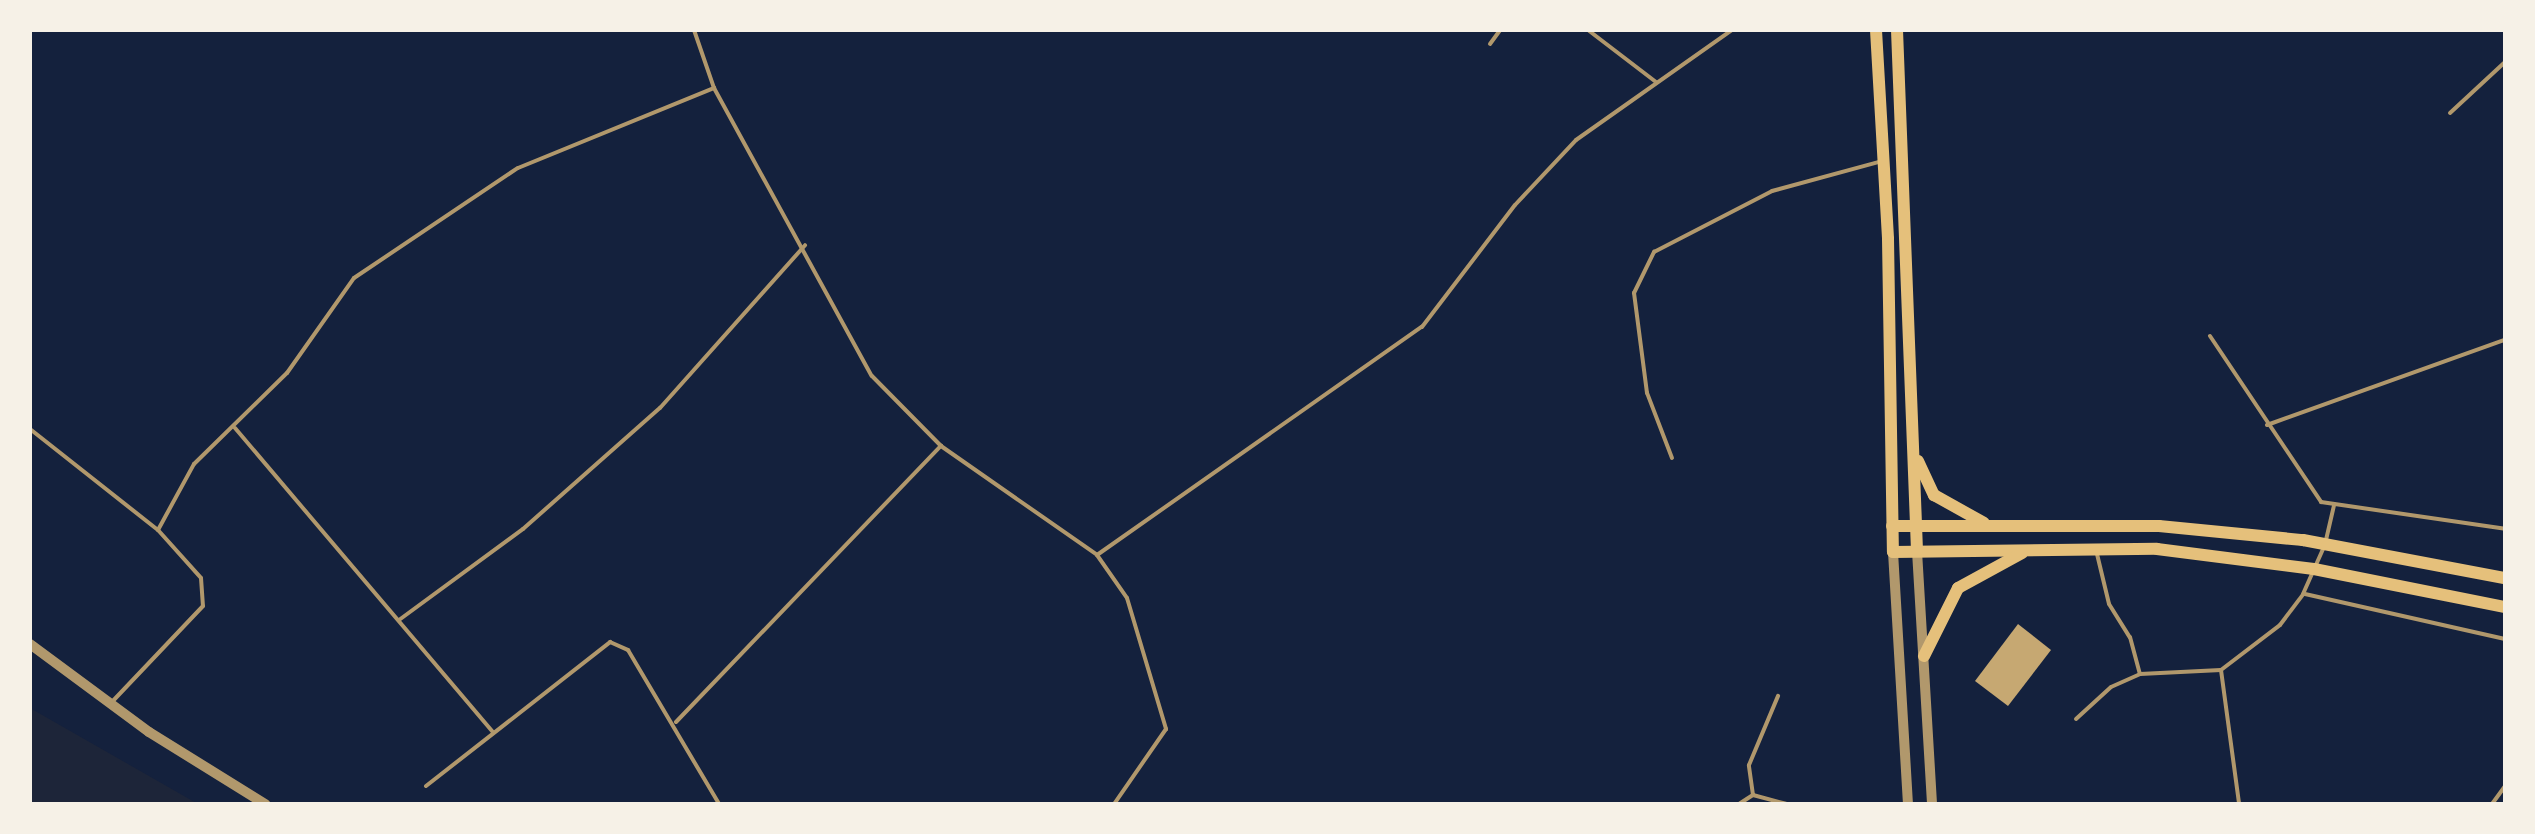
<!DOCTYPE html>
<html>
<head>
<meta charset="utf-8">
<style>
  body { margin:0 }
  #map { position:relative; width:2535px; height:834px; overflow:hidden; background:#14213d; font-family:"Titillium Web",sans-serif }
  div>[style] { position:absolute }
  [style*='--x'] { left:calc(var(--x)*1px); top:calc(var(--y)*1px); width:calc(var(--w)*1px); rotate:calc(var(--a)*1deg) }
  .green>* { inset:0; background:#1d2539 }
  .building>* { inset:0; background:#c6a872 }
  .service>* { height:4px; margin:-2px; padding:0 2px; transform-origin:2px; border-radius:2px; background:#b1986c }
  .tertiary>* { height:10px; margin:-5px; padding:0 5px; transform-origin:5px; border-radius:5px; background:#b1986c }
  .primary>* { height:12px; margin:-6px; padding:0 6px; transform-origin:6px; border-radius:6px; background:#e5c07b }
  span { translate:-50% -50%; white-space:nowrap; text-align:center; line-height:1.15; -webkit-text-stroke:10px #f6f1e7; paint-order:stroke }
  .frame { position:absolute; inset:0; border:32px solid #f6f1e7; pointer-events:none }
</style>
</head>
<body>
<div id="map">
  <div class="green">
    <i style="clip-path:polygon(30px 708px,198px 804px,30px 804px)"></i>
  </div>
  <div class="building">
    <i style="clip-path:polygon(2018px 624px,2051px 650px,2008px 706px,1975px 681px)"></i>
  </div>
  <div class="service">
    <i style="--x:694;--y:30;--w:61;--a:71"></i>
    <i style="--x:714;--y:88;--w:328;--a:61.3"></i>
    <i style="--x:872;--y:376;--w:98;--a:45.4"></i>
    <i style="--x:941;--y:446;--w:190;--a:34.9"></i>
    <i style="--x:1097;--y:555;--w:52;--a:55.1"></i>
    <i style="--x:1127;--y:598;--w:137;--a:73.4"></i>
    <i style="--x:1166;--y:729;--w:91;--a:124.7"></i>
    <i style="--x:1588;--y:30;--w:86;--a:37.4"></i>
    <i style="--x:1490;--y:44;--w:17;--a:-54"></i>
    <i style="--x:2450;--y:113;--w:75;--a:-42.8"></i>
    <i style="--x:2210;--y:336;--w:200;--a:56.2"></i>
    <i style="--x:2321;--y:502;--w:186;--a:8.3"></i>
    <i style="--x:2267;--y:425;--w:253;--a:-19.7"></i>
    <i style="--x:235;--y:428;--w:399;--a:49.7"></i>
    <i style="--x:30;--y:429;--w:163;--a:38.3"></i>
    <i style="--x:158;--y:530;--w:64;--a:48.1"></i>
    <i style="--x:201;--y:578;--w:28;--a:86"></i>
    <i style="--x:203;--y:606;--w:132;--a:133.5"></i>
    <i style="--x:1672;--y:458;--w:70;--a:-111"></i>
    <i style="--x:1647;--y:393;--w:101;--a:-97.4"></i>
    <i style="--x:1634;--y:293;--w:46;--a:-64"></i>
    <i style="--x:1654;--y:252;--w:133;--a:-27.3"></i>
    <i style="--x:1772;--y:191;--w:111;--a:-15.2"></i>
    <i style="--x:158;--y:530;--w:75;--a:-61.4"></i>
    <i style="--x:194;--y:464;--w:130;--a:-44.4"></i>
    <i style="--x:287;--y:373;--w:116;--a:-54.8"></i>
    <i style="--x:354;--y:278;--w:197;--a:-33.9"></i>
    <i style="--x:518;--y:168;--w:212;--a:-22.2"></i>
    <i style="--x:2326;--y:540;--w:35;--a:-77"></i>
    <i style="--x:2097;--y:554;--w:51;--a:76.5"></i>
    <i style="--x:2109;--y:604;--w:39;--a:58"></i>
    <i style="--x:2130;--y:637;--w:38;--a:75"></i>
    <i style="--x:1097;--y:555;--w:397;--a:-35.1"></i>
    <i style="--x:1422;--y:327;--w:153;--a:-52.7"></i>
    <i style="--x:1515;--y:205;--w:89;--a:-46.8"></i>
    <i style="--x:1576;--y:140;--w:191;--a:-35.2"></i>
    <i style="--x:2305;--y:594;--w:205;--a:12.7"></i>
    <i style="--x:399;--y:620;--w:154;--a:-36.3"></i>
    <i style="--x:523;--y:529;--w:183;--a:-41.5"></i>
    <i style="--x:660;--y:408;--w:218;--a:-48.3"></i>
    <i style="--x:2221;--y:670;--w:135;--a:82.3"></i>
    <i style="--x:2076;--y:719;--w:47;--a:-42.4"></i>
    <i style="--x:2111;--y:687;--w:32;--a:-24"></i>
    <i style="--x:2140;--y:674;--w:81;--a:-2.8"></i>
    <i style="--x:2221;--y:670;--w:74;--a:-37.3"></i>
    <i style="--x:2280;--y:625;--w:39;--a:-53"></i>
    <i style="--x:2303;--y:594;--w:49;--a:-66"></i>
    <i style="--x:676;--y:722;--w:383;--a:-46.2"></i>
    <i style="--x:426;--y:786;--w:234;--a:-38"></i>
    <i style="--x:610;--y:642;--w:20;--a:24"></i>
    <i style="--x:628;--y:650;--w:179;--a:59.4"></i>
    <i style="--x:1753;--y:795;--w:30;--a:-98"></i>
    <i style="--x:1749;--y:765;--w:75;--a:-67.2"></i>
    <i style="--x:1739;--y:804;--w:17;--a:-33"></i>
    <i style="--x:1753;--y:795;--w:34;--a:15"></i>
    <i style="--x:2492;--y:804;--w:22;--a:-54"></i>
  </div>
  <div class="tertiary">
    <i style="--x:1917;--y:551;--w:253;--a:86.6"></i>
    <i style="--x:1893;--y:552;--w:252;--a:86.6"></i>
    <i style="--x:30;--y:644;--w:148;--a:36.5"></i>
    <i style="--x:149;--y:732;--w:137;--a:31.8"></i>
  </div>
  <div class="primary">
    <i style="--x:1876;--y:30;--w:209;--a:86.7"></i>
    <i style="--x:1888;--y:239;--w:313;--a:89.1"></i>
    <i style="--x:1893;--y:552;--w:264;--a:-0.7"></i>
    <i style="--x:2157;--y:549;--w:158;--a:7.3"></i>
    <i style="--x:2314;--y:569;--w:195;--a:11.3"></i>
    <i style="--x:1897;--y:30;--w:521;--a:87.8"></i>
    <i style="--x:1918;--y:461;--w:38;--a:65"></i>
    <i style="--x:1934;--y:495;--w:57;--a:29.2"></i>
    <i style="--x:1892;--y:526;--w:267;--a:0"></i>
    <i style="--x:2159;--y:526;--w:145;--a:5.6"></i>
    <i style="--x:2303;--y:540;--w:206;--a:10.7"></i>
    <i style="--x:1924;--y:656;--w:76;--a:-63.4"></i>
    <i style="--x:1958;--y:588;--w:73;--a:-28.7"></i>
  </div>
  <div class="frame"></div>
</div>
</body>
</html>
